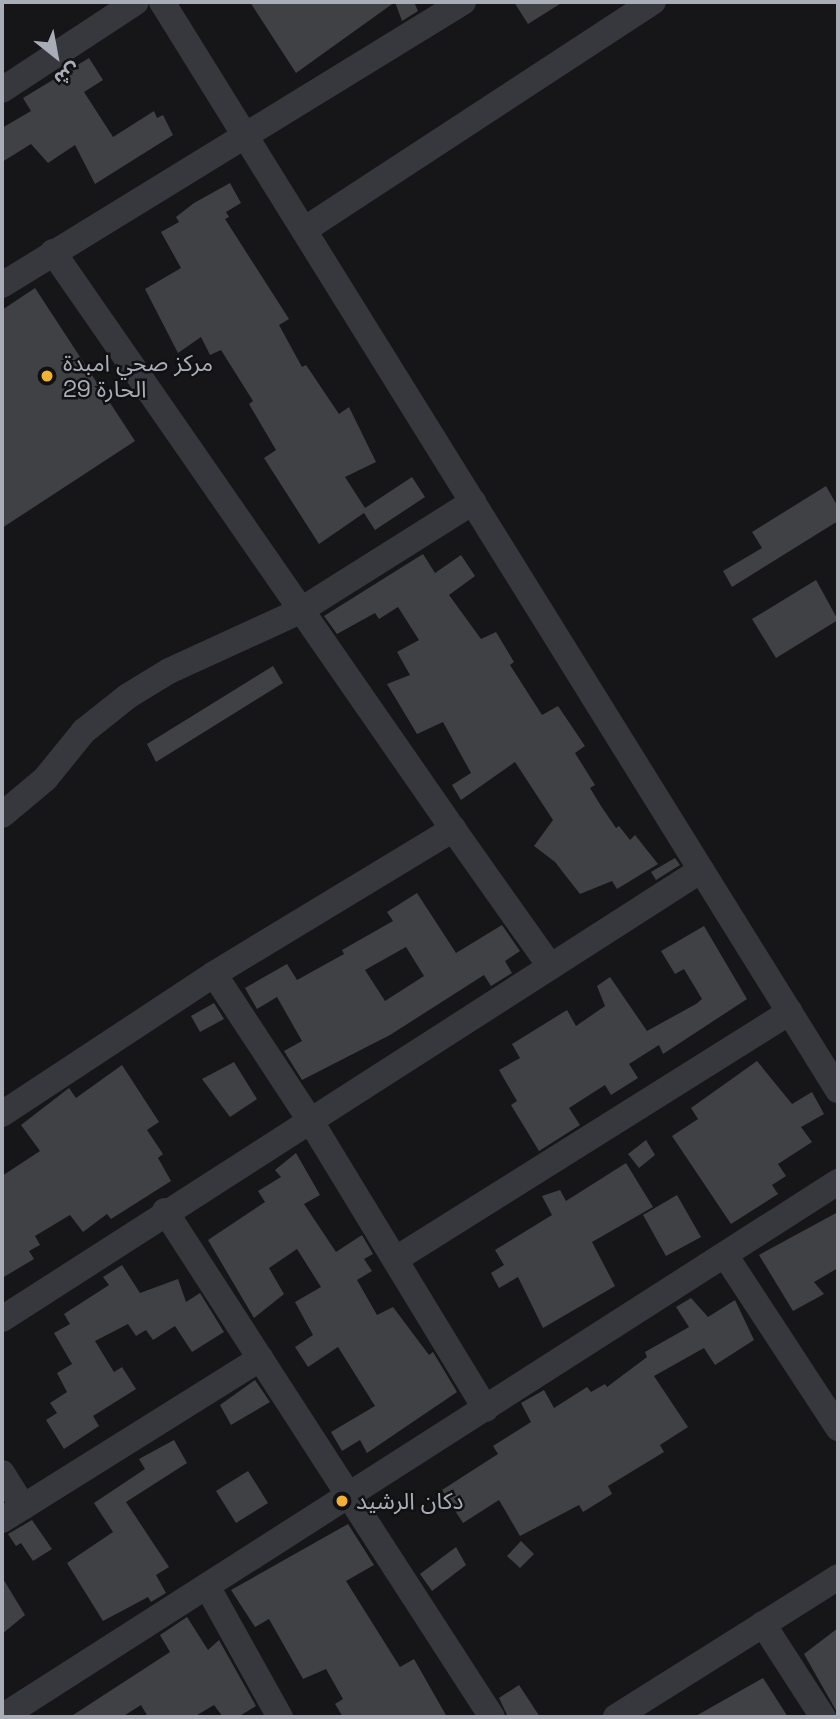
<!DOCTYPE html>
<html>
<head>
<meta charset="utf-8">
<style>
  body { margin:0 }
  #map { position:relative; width:840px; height:1719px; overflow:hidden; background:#161618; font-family:"Space Grotesk","Noto Sans Arabic",sans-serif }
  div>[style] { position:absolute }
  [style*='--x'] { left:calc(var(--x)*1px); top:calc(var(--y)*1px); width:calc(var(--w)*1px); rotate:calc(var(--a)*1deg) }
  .building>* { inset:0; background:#404145 }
  .minor>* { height:26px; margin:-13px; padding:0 13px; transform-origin:13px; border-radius:13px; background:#37383d }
  .dots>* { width:19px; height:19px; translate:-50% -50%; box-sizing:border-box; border:4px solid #111113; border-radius:50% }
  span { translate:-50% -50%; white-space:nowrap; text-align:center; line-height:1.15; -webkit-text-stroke:5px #111113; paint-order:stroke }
  .poi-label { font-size:23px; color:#a8adb8 }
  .left { translate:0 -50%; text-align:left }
  .frame { position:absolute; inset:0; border:4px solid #a8adb8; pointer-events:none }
  .north { position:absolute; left:21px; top:21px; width:70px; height:70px; -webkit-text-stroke:5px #111113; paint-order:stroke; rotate:149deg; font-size:19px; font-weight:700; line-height:28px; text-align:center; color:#a8adb8 }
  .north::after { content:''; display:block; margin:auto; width:24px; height:32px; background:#a8adb8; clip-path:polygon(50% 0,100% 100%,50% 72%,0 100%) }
</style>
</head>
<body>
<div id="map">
  <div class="building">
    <i style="clip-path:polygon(250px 2px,414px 2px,418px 11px,402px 21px,395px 2px,296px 73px)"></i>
    <i style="clip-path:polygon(514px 2px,563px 2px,528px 24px)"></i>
    <i style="clip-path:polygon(89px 58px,103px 80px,84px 92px,113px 137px,154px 111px,157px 118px,163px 115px,173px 135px,95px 184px,75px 145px,48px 163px,31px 144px,2px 162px,2px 128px,31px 111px,23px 98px)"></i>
    <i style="clip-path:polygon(230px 183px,241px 203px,226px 212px,229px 217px,225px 219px,289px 319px,279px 325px,302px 367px,306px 365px,339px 414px,349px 407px,376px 462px,345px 477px,365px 508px,412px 477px,425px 497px,375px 530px,364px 513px,319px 544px,264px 458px,276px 450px,249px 404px,253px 401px,221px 350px,210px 355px,201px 337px,178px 353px,145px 289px,181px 268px,161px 232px,179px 222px,176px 217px,194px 203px)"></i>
    <i style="clip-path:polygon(35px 288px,135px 441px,2px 528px,2px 310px)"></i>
    <i style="clip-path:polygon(826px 486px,838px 507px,838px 521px,732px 587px,723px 571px,762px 548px,752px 532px)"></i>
    <i style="clip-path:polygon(423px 554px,435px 573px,461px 555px,475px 576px,449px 595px,481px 639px,496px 632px,514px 662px,510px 665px,542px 715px,558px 706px,585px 746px,575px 753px,595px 785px,590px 788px,601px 806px,616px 828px,619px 826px,630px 840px,635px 835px,658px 864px,617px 889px,612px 881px,580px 894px,555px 862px,534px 846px,553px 820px,515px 762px,461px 800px,452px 785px,471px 773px,443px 722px,417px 734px,387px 684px,410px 675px,397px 652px,419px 640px,398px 607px,379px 619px,375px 613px,337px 634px,324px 616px)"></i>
    <i style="clip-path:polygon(816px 580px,838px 620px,776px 658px,752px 619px)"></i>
    <i style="clip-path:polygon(273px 666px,283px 683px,156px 762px,147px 744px)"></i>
    <i style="clip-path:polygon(675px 858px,680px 865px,656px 880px,651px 872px)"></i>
    <i style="clip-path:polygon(evenodd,417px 893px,456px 953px,502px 925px,520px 951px,505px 961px,512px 973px,491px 986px,484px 975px,390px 1035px,302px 1080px,284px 1051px,302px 1041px,277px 997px,257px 1009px,245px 988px,287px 964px,297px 980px,344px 954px,342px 950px,393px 921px,387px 912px,417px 893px,406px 947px,424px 976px,385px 1001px,365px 970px,406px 947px)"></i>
    <i style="clip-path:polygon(704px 926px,747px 999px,663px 1054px,659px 1045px,629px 1064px,638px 1078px,611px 1095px,605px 1085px,569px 1108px,580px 1125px,539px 1151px,511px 1105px,517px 1101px,499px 1070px,520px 1058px,512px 1044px,567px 1010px,576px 1026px,605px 1006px,597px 986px,610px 977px,647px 1031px,696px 1004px,702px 999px,684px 969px,675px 974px,661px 951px)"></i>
    <i style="clip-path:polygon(214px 1003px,224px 1019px,200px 1032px,191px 1016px)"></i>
    <i style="clip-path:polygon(757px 1061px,792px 1104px,812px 1092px,824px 1114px,801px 1127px,812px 1142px,778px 1164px,786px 1176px,772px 1185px,778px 1194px,731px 1224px,672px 1136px,698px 1119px,691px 1108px)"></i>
    <i style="clip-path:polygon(234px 1062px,257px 1099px,230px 1117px,202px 1079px)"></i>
    <i style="clip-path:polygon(122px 1065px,159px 1122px,147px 1130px,163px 1154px,158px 1158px,171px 1181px,111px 1219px,107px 1214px,83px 1232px,70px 1215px,35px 1236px,40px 1245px,29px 1251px,34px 1259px,2px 1278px,2px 1176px,40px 1151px,21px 1125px,69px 1088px,76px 1098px)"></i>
    <i style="clip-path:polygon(646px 1140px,655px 1155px,639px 1168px,628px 1154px)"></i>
    <i style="clip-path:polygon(296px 1153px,320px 1195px,304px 1204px,336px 1252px,362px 1235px,373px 1254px,364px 1259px,372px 1271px,357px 1280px,377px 1315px,393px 1307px,429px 1355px,433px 1352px,457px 1392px,367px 1453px,360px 1440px,342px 1451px,331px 1432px,375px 1406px,338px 1347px,308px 1367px,295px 1347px,313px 1335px,295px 1302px,321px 1287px,297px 1249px,269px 1268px,284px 1294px,254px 1318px,208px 1240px,265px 1202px,258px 1191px,281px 1177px,275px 1170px)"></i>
    <i style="clip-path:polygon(626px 1163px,653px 1207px,592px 1242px,615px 1286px,543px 1328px,518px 1277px,499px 1288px,491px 1273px,504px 1265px,495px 1250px,552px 1215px,542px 1196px,560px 1190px,566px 1201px)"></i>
    <i style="clip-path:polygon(677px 1195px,701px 1237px,666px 1256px,643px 1215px)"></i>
    <i style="clip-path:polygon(838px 1212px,838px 1268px,814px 1282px,824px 1294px,793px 1311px,759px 1255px)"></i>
    <i style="clip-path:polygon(122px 1265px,140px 1293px,178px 1279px,186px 1302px,200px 1293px,224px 1332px,192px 1352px,175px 1326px,153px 1340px,146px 1330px,136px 1336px,128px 1324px,95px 1341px,114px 1372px,122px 1367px,136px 1389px,93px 1416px,99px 1426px,64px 1449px,46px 1420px,57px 1413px,50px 1403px,67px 1392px,57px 1373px,72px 1364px,54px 1333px,70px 1324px,64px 1314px,109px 1285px,103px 1277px)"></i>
    <i style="clip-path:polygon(691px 1298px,708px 1317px,735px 1300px,754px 1340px,715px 1365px,704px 1348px,654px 1376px,688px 1427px,660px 1445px,664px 1452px,608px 1486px,612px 1494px,583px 1512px,579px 1505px,520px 1536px,499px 1500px,463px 1523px,442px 1490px,498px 1454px,493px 1446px,531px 1422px,521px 1403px,544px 1390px,554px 1408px,587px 1387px,591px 1392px,605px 1384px,607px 1387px,647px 1357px,645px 1352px,689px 1327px,676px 1307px)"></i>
    <i style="clip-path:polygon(255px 1380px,270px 1402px,231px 1425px,220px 1405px)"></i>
    <i style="clip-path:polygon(174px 1440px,187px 1463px,126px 1502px,169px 1567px,156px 1575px,166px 1593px,151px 1602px,148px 1597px,103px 1621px,67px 1563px,113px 1532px,94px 1503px,145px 1469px,139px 1459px)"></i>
    <i style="clip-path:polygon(248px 1471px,268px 1503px,236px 1523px,216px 1491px)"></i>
    <i style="clip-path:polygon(32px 1520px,52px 1549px,33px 1561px,21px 1543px,16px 1546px,8px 1534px)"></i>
    <i style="clip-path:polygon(348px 1524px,374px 1565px,346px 1581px,400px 1667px,414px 1659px,447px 1717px,343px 1717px,335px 1704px,343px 1699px,326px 1669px,303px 1679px,269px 1619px,255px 1627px,231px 1590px)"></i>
    <i style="clip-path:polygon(521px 1541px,534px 1554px,520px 1568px,507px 1556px)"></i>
    <i style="clip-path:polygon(456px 1547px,466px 1565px,432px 1591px,420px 1574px)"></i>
    <i style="clip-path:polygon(2px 1577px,25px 1615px,2px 1634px)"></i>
    <i style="clip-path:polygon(187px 1617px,208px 1650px,219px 1640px,256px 1706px,238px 1717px,223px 1717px,214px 1705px,194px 1717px,148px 1717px,141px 1705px,122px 1717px,70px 1717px,170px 1652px,160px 1635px)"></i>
    <i style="clip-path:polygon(838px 1628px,838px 1714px,804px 1654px)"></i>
    <i style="clip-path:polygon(763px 1678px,788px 1717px,694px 1717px)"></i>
    <i style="clip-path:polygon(519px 1685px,540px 1717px,508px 1717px,499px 1698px)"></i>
  </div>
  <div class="minor">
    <i style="--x:162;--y:2;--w:1281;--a:58.15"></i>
    <i style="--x:2;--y:90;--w:160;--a:-33.3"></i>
    <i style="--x:304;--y:230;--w:417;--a:-33.2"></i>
    <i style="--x:53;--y:252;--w:702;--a:55.27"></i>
    <i style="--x:2;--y:285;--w:541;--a:-31.55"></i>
    <i style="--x:2;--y:815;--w:56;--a:-39.9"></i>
    <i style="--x:45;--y:779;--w:62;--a:-50.9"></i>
    <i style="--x:84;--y:731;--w:56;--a:-38.5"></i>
    <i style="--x:128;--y:696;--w:48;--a:-31.4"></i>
    <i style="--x:169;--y:671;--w:142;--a:-24.6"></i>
    <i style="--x:298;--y:612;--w:207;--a:-32.2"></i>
    <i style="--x:214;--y:974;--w:175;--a:56.7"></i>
    <i style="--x:310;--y:1120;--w:338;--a:58.7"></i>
    <i style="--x:2;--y:1114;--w:254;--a:-33.4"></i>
    <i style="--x:214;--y:974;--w:280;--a:-31.2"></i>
    <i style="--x:453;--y:829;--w:168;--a:54.7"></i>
    <i style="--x:165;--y:1211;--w:602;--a:57.13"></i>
    <i style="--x:725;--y:1255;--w:207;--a:56.8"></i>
    <i style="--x:396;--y:1259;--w:465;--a:-32.1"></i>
    <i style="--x:2;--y:1319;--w:831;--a:-32.71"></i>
    <i style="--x:2;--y:1473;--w:40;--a:58"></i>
    <i style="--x:2;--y:1520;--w:305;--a:-32"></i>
    <i style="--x:207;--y:1586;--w:150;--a:60.9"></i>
    <i style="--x:763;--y:1624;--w:111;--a:57.2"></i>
    <i style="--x:2;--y:1717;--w:993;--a:-32.62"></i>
    <i style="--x:616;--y:1717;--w:262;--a:-32.2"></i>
  </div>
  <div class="dots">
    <i style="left:47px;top:376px;background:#f2b134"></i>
    <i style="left:342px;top:1501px;background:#f2b134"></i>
  </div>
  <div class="poi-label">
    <span class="left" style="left:63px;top:376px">مركز صحي امبدة<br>الحارة 29</span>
    <span class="left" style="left:356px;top:1501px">دكان الرشيد</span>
  </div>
  <div class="frame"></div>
  <div class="north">ش</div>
</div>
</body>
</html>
